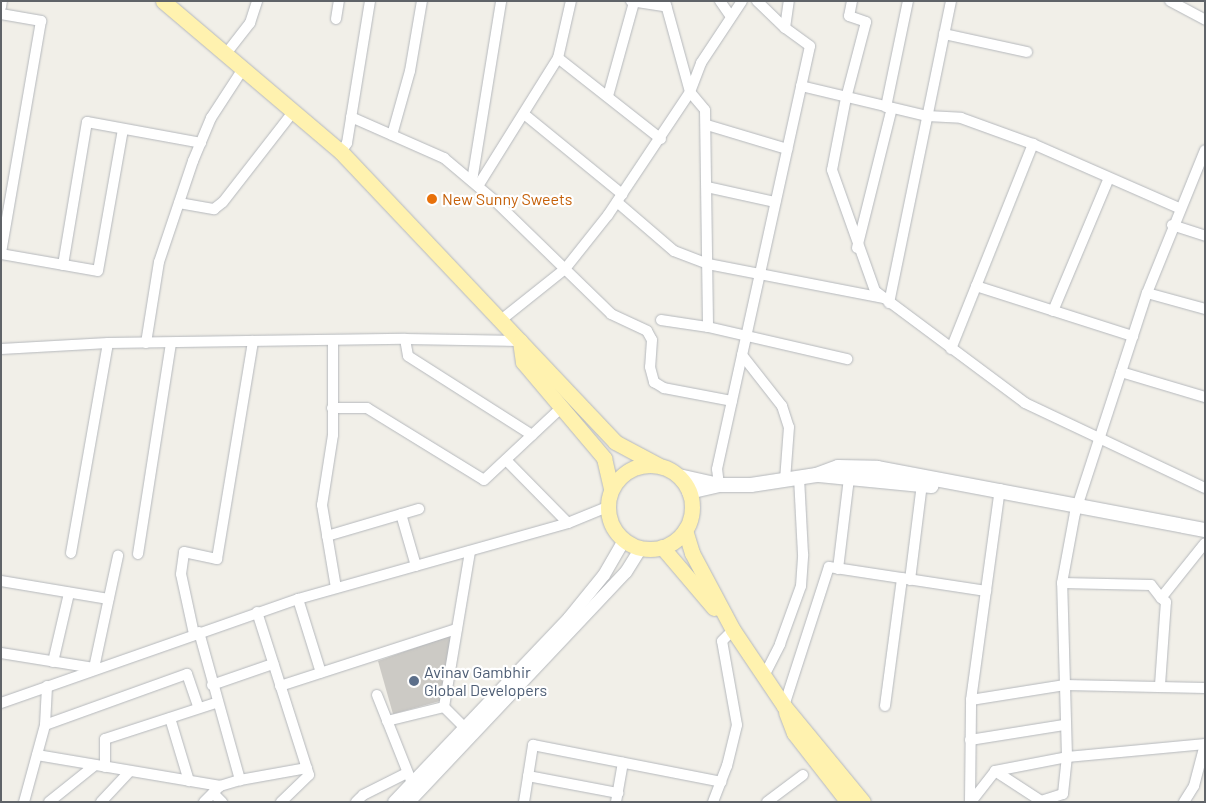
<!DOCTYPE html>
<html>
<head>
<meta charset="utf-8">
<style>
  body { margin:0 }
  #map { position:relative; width:1206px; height:803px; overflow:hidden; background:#f1efe8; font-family:Barlow,sans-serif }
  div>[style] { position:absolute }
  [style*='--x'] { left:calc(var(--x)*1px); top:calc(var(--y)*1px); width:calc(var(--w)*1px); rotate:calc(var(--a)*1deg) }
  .building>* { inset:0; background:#cccac5 }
  .roads { filter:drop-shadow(0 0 1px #b5b8bc) drop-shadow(0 0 1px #b5b8bc) }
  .minor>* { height:10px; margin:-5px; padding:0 5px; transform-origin:5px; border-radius:5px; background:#fff }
  .tertiary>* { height:12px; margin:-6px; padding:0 6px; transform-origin:6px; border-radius:6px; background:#fff }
  .secondary>* { height:14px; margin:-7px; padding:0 7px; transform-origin:7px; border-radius:7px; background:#fff }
  .primary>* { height:15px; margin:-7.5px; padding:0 7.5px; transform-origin:7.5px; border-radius:7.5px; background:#fff2af }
  .primary>.ring { margin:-7.5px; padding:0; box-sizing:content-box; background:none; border:15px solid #fff2af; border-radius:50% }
  .dots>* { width:14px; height:14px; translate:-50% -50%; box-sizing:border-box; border:2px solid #fff; border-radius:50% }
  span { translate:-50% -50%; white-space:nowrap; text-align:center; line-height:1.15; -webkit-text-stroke:4.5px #fff; paint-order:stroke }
  .food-label { font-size:16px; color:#c56008 }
  .left { translate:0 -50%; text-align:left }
  .service-label { font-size:16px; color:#4e5e75 }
  .frame { position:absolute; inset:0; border:2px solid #5f6368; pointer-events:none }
</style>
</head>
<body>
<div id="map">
  <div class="building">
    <i style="clip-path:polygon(451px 635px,440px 701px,393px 714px,378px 661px)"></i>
  </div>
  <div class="roads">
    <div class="minor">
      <i style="--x:631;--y:1;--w:36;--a:9"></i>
      <i style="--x:665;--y:1;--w:94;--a:74.6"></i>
      <i style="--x:690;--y:92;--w:23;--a:50"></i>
      <i style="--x:705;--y:110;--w:217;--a:89.2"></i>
      <i style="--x:720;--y:1;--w:19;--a:55"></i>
      <i style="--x:852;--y:1;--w:15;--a:101"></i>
      <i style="--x:849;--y:16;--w:18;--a:19"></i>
      <i style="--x:866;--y:22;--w:79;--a:104.7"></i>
      <i style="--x:846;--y:98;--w:73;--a:101"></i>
      <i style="--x:832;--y:170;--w:128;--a:70.4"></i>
      <i style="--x:875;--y:291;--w:187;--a:36.7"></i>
      <i style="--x:1025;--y:403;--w:199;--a:25.3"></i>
      <i style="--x:1170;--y:1;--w:40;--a:28"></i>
      <i style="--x:1;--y:7;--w:6;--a:-81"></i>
      <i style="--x:1;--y:14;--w:41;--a:9.9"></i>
      <i style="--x:41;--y:21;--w:234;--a:99.8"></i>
      <i style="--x:336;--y:19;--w:18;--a:-81"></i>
      <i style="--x:785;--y:28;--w:27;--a:-82"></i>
      <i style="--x:944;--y:34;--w:85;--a:12.2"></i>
      <i style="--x:225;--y:55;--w:41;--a:-52"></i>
      <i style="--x:250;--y:23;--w:23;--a:-72"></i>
      <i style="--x:558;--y:58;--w:131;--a:38.2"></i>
      <i style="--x:801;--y:86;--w:130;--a:13.4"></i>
      <i style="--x:927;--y:116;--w:34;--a:3"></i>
      <i style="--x:961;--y:118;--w:77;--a:19.9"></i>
      <i style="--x:1033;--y:144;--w:159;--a:23.7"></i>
      <i style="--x:608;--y:96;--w:98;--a:-74.5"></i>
      <i style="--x:886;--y:107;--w:108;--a:-78.3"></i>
      <i style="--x:524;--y:114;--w:127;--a:39.2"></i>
      <i style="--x:351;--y:117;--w:102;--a:23.8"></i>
      <i style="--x:444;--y:158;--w:67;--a:40.1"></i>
      <i style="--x:495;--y:201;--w:162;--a:44.2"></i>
      <i style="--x:611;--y:314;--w:40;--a:25"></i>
      <i style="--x:647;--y:331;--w:10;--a:61"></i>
      <i style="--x:652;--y:340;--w:27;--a:94"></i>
      <i style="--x:650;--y:367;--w:16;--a:75"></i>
      <i style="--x:654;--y:382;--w:12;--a:31"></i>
      <i style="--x:664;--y:388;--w:69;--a:10.8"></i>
      <i style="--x:707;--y:125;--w:84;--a:16.7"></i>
      <i style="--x:392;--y:135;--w:66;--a:-74.3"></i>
      <i style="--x:410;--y:71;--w:71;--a:-80.3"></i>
      <i style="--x:341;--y:152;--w:11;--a:-56"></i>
      <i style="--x:347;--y:143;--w:144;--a:-80.8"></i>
      <i style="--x:472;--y:181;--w:182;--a:-80.8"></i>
      <i style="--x:478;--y:186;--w:151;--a:-58"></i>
      <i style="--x:558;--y:58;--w:58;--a:-77.2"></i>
      <i style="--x:707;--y:187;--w:70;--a:12.4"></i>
      <i style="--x:617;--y:202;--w:75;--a:40.7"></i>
      <i style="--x:674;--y:251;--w:36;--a:21"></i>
      <i style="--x:708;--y:264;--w:178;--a:11"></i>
      <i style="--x:179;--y:203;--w:36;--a:10"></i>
      <i style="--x:214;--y:209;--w:11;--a:-38"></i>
      <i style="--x:223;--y:202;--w:114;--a:-52.1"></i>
      <i style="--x:1172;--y:225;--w:35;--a:18"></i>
      <i style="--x:857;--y:248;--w:144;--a:-76"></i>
      <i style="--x:1;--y:254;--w:98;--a:9.9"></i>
      <i style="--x:98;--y:271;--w:144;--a:-80"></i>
      <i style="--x:63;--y:265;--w:145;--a:-80.5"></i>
      <i style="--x:87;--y:122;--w:116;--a:10.4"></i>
      <i style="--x:976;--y:286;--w:165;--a:17.7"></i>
      <i style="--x:1147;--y:293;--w:60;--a:15.4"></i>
      <i style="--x:889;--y:303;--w:308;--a:-78.4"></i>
      <i style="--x:1053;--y:311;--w:144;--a:-67.2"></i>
      <i style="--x:501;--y:320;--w:82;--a:-38.6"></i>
      <i style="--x:565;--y:269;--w:69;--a:-51.5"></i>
      <i style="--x:608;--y:215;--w:148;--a:-56.3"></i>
      <i style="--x:690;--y:92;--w:31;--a:-69"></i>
      <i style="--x:701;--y:63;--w:74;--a:-56.5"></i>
      <i style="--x:661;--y:320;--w:48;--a:8.5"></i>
      <i style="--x:708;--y:327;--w:143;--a:13"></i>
      <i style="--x:405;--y:339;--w:17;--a:80"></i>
      <i style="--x:408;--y:356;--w:147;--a:32.5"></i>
      <i style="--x:333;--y:341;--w:94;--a:90"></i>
      <i style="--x:333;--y:435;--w:71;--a:98.9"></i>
      <i style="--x:322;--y:505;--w:84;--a:80.4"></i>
      <i style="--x:146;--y:343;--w:82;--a:-80.9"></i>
      <i style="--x:159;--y:262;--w:107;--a:-71.4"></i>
      <i style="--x:193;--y:161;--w:47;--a:-67.3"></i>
      <i style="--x:211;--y:118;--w:59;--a:-56.9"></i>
      <i style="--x:1;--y:349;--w:107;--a:-3.2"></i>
      <i style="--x:108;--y:343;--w:297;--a:-0.8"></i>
      <i style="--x:405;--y:339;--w:115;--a:1"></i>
      <i style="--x:951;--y:349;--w:221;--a:-68.2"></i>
      <i style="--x:742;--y:355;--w:65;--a:51.9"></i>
      <i style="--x:782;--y:406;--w:22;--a:72"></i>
      <i style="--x:789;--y:427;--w:53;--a:94.3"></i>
      <i style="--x:1121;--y:372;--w:88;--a:16.6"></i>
      <i style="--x:332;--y:408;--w:35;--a:0"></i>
      <i style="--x:367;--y:408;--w:137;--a:31.6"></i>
      <i style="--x:484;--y:480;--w:107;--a:-43.1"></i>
      <i style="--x:506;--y:460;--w:88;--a:45.5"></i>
      <i style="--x:719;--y:485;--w:16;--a:-97"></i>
      <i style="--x:717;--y:469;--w:433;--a:-77.6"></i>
      <i style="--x:810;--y:46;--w:31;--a:-144"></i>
      <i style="--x:785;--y:28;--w:39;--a:-136"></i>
      <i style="--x:401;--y:514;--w:54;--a:73.9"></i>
      <i style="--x:327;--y:536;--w:96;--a:-16.4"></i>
      <i style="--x:71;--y:553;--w:213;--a:-80"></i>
      <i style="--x:138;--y:554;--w:213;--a:-81.1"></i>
      <i style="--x:838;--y:569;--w:92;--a:-83.1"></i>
      <i style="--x:910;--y:580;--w:97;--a:-82.9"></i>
      <i style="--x:1;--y:581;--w:109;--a:9.5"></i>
      <i style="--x:1062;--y:583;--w:89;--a:1.3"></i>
      <i style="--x:1151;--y:585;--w:16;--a:52"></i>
      <i style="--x:298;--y:599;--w:77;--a:72.7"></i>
      <i style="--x:257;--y:612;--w:171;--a:72.3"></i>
      <i style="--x:309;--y:775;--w:39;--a:136"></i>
      <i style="--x:199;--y:632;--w:154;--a:74.5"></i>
      <i style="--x:194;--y:634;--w:61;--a:-102.2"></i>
      <i style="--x:181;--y:574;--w:22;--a:-82"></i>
      <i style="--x:184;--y:552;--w:34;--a:12"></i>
      <i style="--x:217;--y:559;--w:221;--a:-80.6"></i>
      <i style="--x:1;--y:653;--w:94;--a:9.2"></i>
      <i style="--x:94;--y:668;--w:115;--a:-77.9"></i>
      <i style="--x:53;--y:662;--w:71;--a:-76.9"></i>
      <i style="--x:764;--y:676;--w:36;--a:-63"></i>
      <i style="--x:780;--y:644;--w:62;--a:-70.1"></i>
      <i style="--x:801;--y:586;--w:32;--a:-86"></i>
      <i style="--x:803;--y:554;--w:77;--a:-93"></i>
      <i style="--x:212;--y:685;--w:65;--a:-19"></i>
      <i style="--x:1160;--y:685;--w:83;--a:-85.9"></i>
      <i style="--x:1166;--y:602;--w:6;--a:-141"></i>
      <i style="--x:1161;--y:598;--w:70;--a:-51.3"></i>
      <i style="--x:280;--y:686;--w:186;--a:-17.9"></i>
      <i style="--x:377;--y:695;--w:100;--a:68.3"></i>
      <i style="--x:971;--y:700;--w:95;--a:-9.1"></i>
      <i style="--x:1065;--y:685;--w:140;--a:1.2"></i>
      <i style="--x:1;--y:703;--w:315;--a:-19.3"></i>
      <i style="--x:298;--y:599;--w:280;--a:-15.7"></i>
      <i style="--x:568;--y:523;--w:42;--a:-22.3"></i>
      <i style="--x:784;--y:706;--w:146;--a:-72.1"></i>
      <i style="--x:829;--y:567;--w:159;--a:8.7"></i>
      <i style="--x:885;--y:706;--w:129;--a:-82.4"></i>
      <i style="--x:170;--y:718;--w:66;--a:73.2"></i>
      <i style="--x:387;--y:721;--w:59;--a:-13.8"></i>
      <i style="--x:45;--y:725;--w:151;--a:-19.8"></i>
      <i style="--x:187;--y:674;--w:36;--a:71"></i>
      <i style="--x:469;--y:732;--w:35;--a:-135"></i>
      <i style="--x:444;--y:707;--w:158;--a:-80.5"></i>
      <i style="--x:970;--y:740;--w:95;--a:-9.1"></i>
      <i style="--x:37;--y:755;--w:186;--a:9.6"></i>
      <i style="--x:105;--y:767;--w:28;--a:-90"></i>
      <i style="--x:105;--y:739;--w:117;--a:-18"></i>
      <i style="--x:995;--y:771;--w:55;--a:33.1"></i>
      <i style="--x:1041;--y:801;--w:23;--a:-18"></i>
      <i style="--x:1063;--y:794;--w:37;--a:-84"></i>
      <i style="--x:1067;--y:757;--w:174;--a:-91.6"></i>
      <i style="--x:1062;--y:583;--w:71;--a:-79.5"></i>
      <i style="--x:1075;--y:513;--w:231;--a:-71.9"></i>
      <i style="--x:1147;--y:293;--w:154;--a:-67.9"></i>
      <i style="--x:528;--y:776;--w:92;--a:10.7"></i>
      <i style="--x:213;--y:793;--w:13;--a:45"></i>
      <i style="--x:24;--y:802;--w:80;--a:-74.7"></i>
      <i style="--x:45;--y:725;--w:39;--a:-87"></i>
      <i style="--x:49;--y:802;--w:59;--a:-38.8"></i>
      <i style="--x:101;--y:802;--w:42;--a:-46.9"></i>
      <i style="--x:204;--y:802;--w:23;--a:-45"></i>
      <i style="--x:220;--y:786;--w:21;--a:-17"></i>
      <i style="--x:240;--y:780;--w:68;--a:-10.2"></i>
      <i style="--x:356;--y:802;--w:10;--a:-45"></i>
      <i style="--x:363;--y:795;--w:49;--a:-26.6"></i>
      <i style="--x:524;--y:802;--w:58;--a:-81"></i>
      <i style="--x:533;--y:745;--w:192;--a:11.1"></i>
      <i style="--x:616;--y:802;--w:40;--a:-80"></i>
      <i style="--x:713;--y:802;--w:39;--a:-69"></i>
      <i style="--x:727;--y:766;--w:42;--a:-76.3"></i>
      <i style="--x:737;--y:725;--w:85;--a:-100.1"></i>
      <i style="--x:722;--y:641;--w:16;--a:-45"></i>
      <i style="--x:767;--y:802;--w:45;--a:-36.9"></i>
      <i style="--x:970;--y:802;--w:102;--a:-89.4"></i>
      <i style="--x:971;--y:700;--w:213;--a:-82.2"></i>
      <i style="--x:971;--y:802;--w:39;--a:-52"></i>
      <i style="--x:995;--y:771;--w:73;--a:-11"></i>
      <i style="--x:1067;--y:757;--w:139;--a:-5.4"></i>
      <i style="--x:1184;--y:802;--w:19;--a:-58"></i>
      <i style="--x:1194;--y:786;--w:43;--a:-75.3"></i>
    </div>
    <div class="tertiary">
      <i style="--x:394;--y:802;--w:254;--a:-46.4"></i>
      <i style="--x:569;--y:618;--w:55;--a:-50.9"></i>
      <i style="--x:604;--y:575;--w:39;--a:-60"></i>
      <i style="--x:409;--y:802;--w:316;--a:-46.7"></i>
      <i style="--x:626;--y:572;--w:28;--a:-58"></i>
    </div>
    <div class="secondary">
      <i style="--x:819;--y:475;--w:113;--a:5.6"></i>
      <i style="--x:679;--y:476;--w:41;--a:12.7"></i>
      <i style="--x:719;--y:485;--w:32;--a:0"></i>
      <i style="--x:751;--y:485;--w:66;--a:-8.7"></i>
      <i style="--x:816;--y:475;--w:23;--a:-20"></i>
      <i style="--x:838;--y:467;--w:39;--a:1"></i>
      <i style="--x:877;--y:468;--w:334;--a:10.7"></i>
      <i style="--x:689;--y:492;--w:28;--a:-13"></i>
    </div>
    <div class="primary">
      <i style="--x:163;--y:1;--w:233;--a:40.3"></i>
      <i style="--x:341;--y:152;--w:399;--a:46.6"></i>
      <i style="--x:615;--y:442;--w:49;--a:28.1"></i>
      <i style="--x:520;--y:341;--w:21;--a:82"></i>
      <i style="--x:523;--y:362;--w:126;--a:49.8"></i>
      <i style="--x:604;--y:458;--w:32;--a:77"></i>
      <i class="ring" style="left:608px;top:465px;width:69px;height:69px"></i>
      <i style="--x:685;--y:530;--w:24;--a:73"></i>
      <i style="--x:692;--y:553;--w:87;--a:62"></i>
      <i style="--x:733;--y:630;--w:92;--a:56.1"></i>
      <i style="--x:784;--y:706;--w:124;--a:50.5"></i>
      <i style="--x:662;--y:547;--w:80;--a:49.6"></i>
      <i style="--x:786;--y:712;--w:22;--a:69"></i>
      <i style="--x:794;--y:733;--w:88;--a:52"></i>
    </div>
  </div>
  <div class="dots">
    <i style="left:432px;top:199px;background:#e8710a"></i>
    <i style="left:414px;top:681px;background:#5c6f8a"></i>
  </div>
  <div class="food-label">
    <span class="left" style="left:442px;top:199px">New Sunny Sweets</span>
  </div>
  <div class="service-label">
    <span class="left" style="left:424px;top:681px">Avinav Gambhir<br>Global Developers</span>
  </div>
  <div class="frame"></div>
</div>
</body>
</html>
